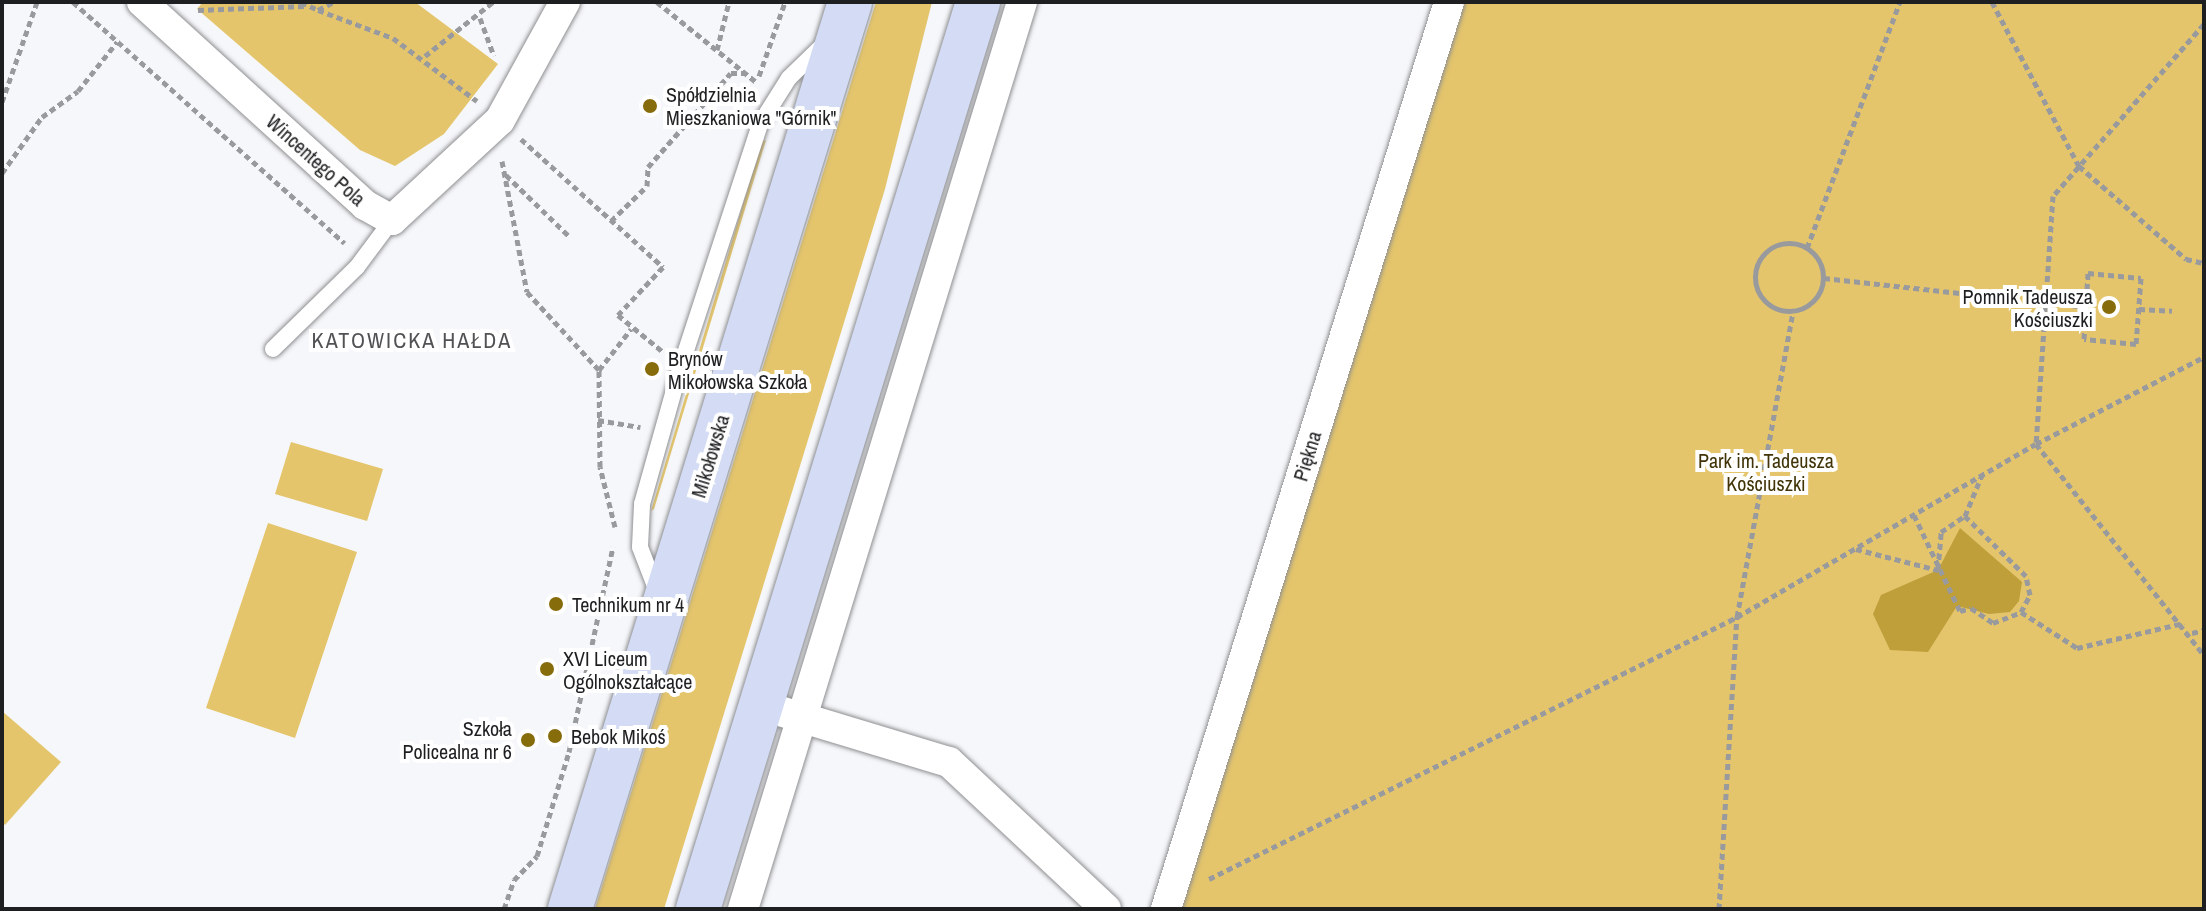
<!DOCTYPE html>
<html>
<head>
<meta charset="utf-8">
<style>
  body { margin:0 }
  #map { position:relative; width:2206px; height:911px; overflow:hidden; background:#f6f7fa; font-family:"Archivo Narrow",sans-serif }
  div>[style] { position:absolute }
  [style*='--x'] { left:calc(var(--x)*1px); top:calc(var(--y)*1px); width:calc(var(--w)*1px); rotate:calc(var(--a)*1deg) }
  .green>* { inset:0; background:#e4c56c }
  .water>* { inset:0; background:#bf9f3a }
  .path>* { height:5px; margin-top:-2.5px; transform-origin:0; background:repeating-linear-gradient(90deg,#999a9d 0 6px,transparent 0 10px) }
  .path>.ring { margin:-2.5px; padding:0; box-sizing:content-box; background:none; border:5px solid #999a9d; border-radius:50% }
  .roads { filter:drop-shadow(0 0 2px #8e8f92) drop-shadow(0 0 2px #8e8f92) }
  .lane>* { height:16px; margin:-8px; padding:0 8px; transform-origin:8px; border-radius:8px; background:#fff }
  .street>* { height:30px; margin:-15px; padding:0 15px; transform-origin:15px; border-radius:15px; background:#fff }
  .secondary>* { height:44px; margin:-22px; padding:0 22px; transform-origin:22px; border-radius:22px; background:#d3dcf4 }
  .dots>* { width:22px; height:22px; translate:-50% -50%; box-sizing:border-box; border:4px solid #fff; border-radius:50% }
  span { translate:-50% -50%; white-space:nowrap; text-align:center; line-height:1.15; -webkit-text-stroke:8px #fff; paint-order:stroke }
  .poi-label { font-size:20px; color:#1e1f20 }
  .left { translate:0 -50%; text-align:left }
  .right { translate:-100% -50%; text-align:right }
  .street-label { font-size:20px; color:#1e1f20 }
  .park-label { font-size:20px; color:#413408 }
  .neighbourhood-label { font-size:22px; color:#515254; letter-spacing:2px }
  .frame { position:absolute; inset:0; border:4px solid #1e1f20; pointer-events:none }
</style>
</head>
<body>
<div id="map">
  <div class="green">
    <i style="clip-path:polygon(203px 2px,415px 2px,498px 64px,444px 134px,395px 166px,360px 150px,197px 9px)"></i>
    <i style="clip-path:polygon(876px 2px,932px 2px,885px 189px,664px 909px,595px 909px)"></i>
    <i style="clip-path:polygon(1459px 2px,2204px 2px,2204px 909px,1166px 909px)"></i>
    <i style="clip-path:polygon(766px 140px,654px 509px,651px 511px,762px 141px)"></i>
    <i style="clip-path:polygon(291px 442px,383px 469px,367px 521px,275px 494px)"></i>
    <i style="clip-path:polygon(268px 523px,357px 552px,295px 738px,206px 708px)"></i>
    <i style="clip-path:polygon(2px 711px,61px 762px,5px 825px,2px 822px)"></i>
  </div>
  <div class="water">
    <i style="clip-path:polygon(1960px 528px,2022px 582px,2019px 601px,2010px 612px,1989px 614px,1957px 606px,1928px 652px,1890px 650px,1873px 614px,1881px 595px,1938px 570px)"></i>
  </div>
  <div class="path">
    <i style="--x:73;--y:2;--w:363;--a:41.6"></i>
    <i style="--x:301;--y:2;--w:19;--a:25"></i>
    <i style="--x:318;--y:10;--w:18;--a:-27"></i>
    <i style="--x:657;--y:2;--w:127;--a:38.9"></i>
    <i style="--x:1992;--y:2;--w:186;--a:62.1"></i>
    <i style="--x:2079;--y:166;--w:142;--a:41"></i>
    <i style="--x:2186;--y:259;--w:18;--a:13"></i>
    <i style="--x:198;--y:10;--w:107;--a:-2.1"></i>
    <i style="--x:318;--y:10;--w:80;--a:20.5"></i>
    <i style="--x:393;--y:38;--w:105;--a:36.9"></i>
    <i style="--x:480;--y:18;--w:40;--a:69.8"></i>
    <i style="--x:2204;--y:24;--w:229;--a:131.3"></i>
    <i style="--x:2053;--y:196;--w:249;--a:93.9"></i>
    <i style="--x:2036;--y:444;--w:270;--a:51.5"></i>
    <i style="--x:717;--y:50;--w:49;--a:-76"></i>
    <i style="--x:425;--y:56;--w:87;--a:-38.5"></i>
    <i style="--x:759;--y:76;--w:78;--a:-70.6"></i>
    <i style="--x:2;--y:102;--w:106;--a:-70.7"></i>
    <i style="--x:521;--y:139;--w:191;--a:42"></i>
    <i style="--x:663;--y:267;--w:66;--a:133.2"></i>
    <i style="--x:618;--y:315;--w:57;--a:39.3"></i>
    <i style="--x:502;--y:161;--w:133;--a:79.2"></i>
    <i style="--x:527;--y:292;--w:106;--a:47.3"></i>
    <i style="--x:2;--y:173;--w:69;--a:-54.5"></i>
    <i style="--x:42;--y:117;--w:44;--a:-35.8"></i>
    <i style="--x:78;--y:91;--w:63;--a:-51.5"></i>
    <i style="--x:506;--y:175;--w:89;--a:44.1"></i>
    <i style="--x:611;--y:221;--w:50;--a:-44.2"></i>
    <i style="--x:647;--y:186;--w:19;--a:-87"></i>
    <i style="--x:648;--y:167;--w:125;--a:-48.6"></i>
    <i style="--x:731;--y:73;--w:15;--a:0"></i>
    <i class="ring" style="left:1755px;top:243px;width:63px;height:63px"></i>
    <i style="--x:1807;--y:248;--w:263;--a:-69.3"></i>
    <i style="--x:2088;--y:273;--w:53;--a:5.4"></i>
    <i style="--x:2141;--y:278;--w:66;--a:94.3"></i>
    <i style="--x:2136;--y:344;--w:52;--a:-174.5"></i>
    <i style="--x:2084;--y:339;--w:66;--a:-86.5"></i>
    <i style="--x:1824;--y:278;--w:263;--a:6.3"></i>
    <i style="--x:2139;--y:309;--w:33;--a:3"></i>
    <i style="--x:598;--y:420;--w:43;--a:9.5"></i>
    <i style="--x:1914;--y:515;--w:106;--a:64.4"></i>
    <i style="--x:1960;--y:611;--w:11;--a:-15"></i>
    <i style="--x:1971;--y:608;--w:27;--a:34"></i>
    <i style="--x:1993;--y:623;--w:30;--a:-21"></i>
    <i style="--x:2021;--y:612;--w:19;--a:-62"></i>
    <i style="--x:2030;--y:595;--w:19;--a:-102"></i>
    <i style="--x:2026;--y:576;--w:86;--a:-135.5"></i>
    <i style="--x:615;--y:527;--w:62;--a:-104"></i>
    <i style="--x:600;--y:467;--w:97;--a:-90.6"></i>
    <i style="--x:599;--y:370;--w:52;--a:-52"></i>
    <i style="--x:1856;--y:549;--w:85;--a:14.4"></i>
    <i style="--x:1938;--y:569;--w:37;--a:-85"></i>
    <i style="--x:1941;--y:532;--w:29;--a:-34"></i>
    <i style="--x:1965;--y:516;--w:44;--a:-67.5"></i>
    <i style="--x:2021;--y:612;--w:67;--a:32.7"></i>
    <i style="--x:2077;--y:648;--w:110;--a:-13.2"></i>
    <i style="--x:2192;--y:633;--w:12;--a:-14"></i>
    <i style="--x:1209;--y:879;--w:589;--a:-26.39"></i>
    <i style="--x:1737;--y:617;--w:345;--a:-30.1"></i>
    <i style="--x:2036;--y:444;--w:189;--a:-27.4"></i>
    <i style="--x:504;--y:909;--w:31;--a:-71"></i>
    <i style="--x:514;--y:880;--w:33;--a:-46"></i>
    <i style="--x:537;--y:856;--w:109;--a:-72.9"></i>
    <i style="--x:569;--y:752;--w:210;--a:-77.9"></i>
    <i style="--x:1719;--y:909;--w:293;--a:-86.5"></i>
    <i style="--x:1737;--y:617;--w:311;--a:-79.6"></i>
  </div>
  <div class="roads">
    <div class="lane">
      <i style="--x:273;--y:349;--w:117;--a:-44.3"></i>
      <i style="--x:357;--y:267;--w:59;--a:-53.3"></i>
      <i style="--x:658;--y:594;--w:50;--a:-111"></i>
      <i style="--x:640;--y:547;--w:43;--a:-87.3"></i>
      <i style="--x:642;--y:504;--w:140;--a:-74.3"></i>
      <i style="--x:680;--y:369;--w:258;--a:-71.9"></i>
      <i style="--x:760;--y:124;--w:54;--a:-57.8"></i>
      <i style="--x:789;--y:78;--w:50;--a:-44.2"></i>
    </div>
    <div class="street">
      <i style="--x:142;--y:2;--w:302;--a:42.3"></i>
      <i style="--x:365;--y:205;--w:31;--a:29"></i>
      <i style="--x:392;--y:220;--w:147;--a:-42.8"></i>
      <i style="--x:500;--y:120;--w:135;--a:-61.2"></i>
      <i style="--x:783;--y:712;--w:173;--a:16.8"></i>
      <i style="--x:949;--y:762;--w:215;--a:43.1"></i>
      <i style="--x:743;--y:909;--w:949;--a:-72.9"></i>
      <i style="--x:1166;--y:909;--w:950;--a:-72.67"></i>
    </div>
    <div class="secondary">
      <i style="--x:570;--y:909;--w:949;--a:-72.84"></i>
      <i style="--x:698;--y:909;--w:949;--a:-72.84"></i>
    </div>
  </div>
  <div class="dots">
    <i style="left:650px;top:106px;background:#876c0b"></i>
    <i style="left:2109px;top:307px;background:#876c0b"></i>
    <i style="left:652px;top:369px;background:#876c0b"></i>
    <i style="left:556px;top:604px;background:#876c0b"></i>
    <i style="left:547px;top:669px;background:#876c0b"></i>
    <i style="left:555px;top:736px;background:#876c0b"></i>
    <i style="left:528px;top:740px;background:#876c0b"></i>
  </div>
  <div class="poi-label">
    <span class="left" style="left:666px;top:106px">Spółdzielnia<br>Mieszkaniowa "Górnik"</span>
    <span class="right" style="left:2093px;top:308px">Pomnik Tadeusza<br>Kościuszki</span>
    <span class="left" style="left:668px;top:370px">Brynów<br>Mikołowska Szkoła</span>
    <span class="left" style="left:572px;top:604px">Technikum nr 4</span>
    <span class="left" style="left:563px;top:670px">XVI Liceum<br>Ogólnokształcące</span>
    <span class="right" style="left:512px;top:740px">Szkoła<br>Policealna nr 6</span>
    <span class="left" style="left:571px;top:736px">Bebok Mikoś</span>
  </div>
  <div class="street-label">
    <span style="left:316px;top:160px;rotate:42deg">Wincentego Pola</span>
    <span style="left:710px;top:456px;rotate:-73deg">Mikołowska</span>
    <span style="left:1307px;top:456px;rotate:-73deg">Piękna</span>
  </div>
  <div class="park-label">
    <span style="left:1766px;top:472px">Park im. Tadeusza<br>Kościuszki</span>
  </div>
  <div class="neighbourhood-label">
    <span style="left:412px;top:341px">KATOWICKA HAŁDA</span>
  </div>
  <div class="frame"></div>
</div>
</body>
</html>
